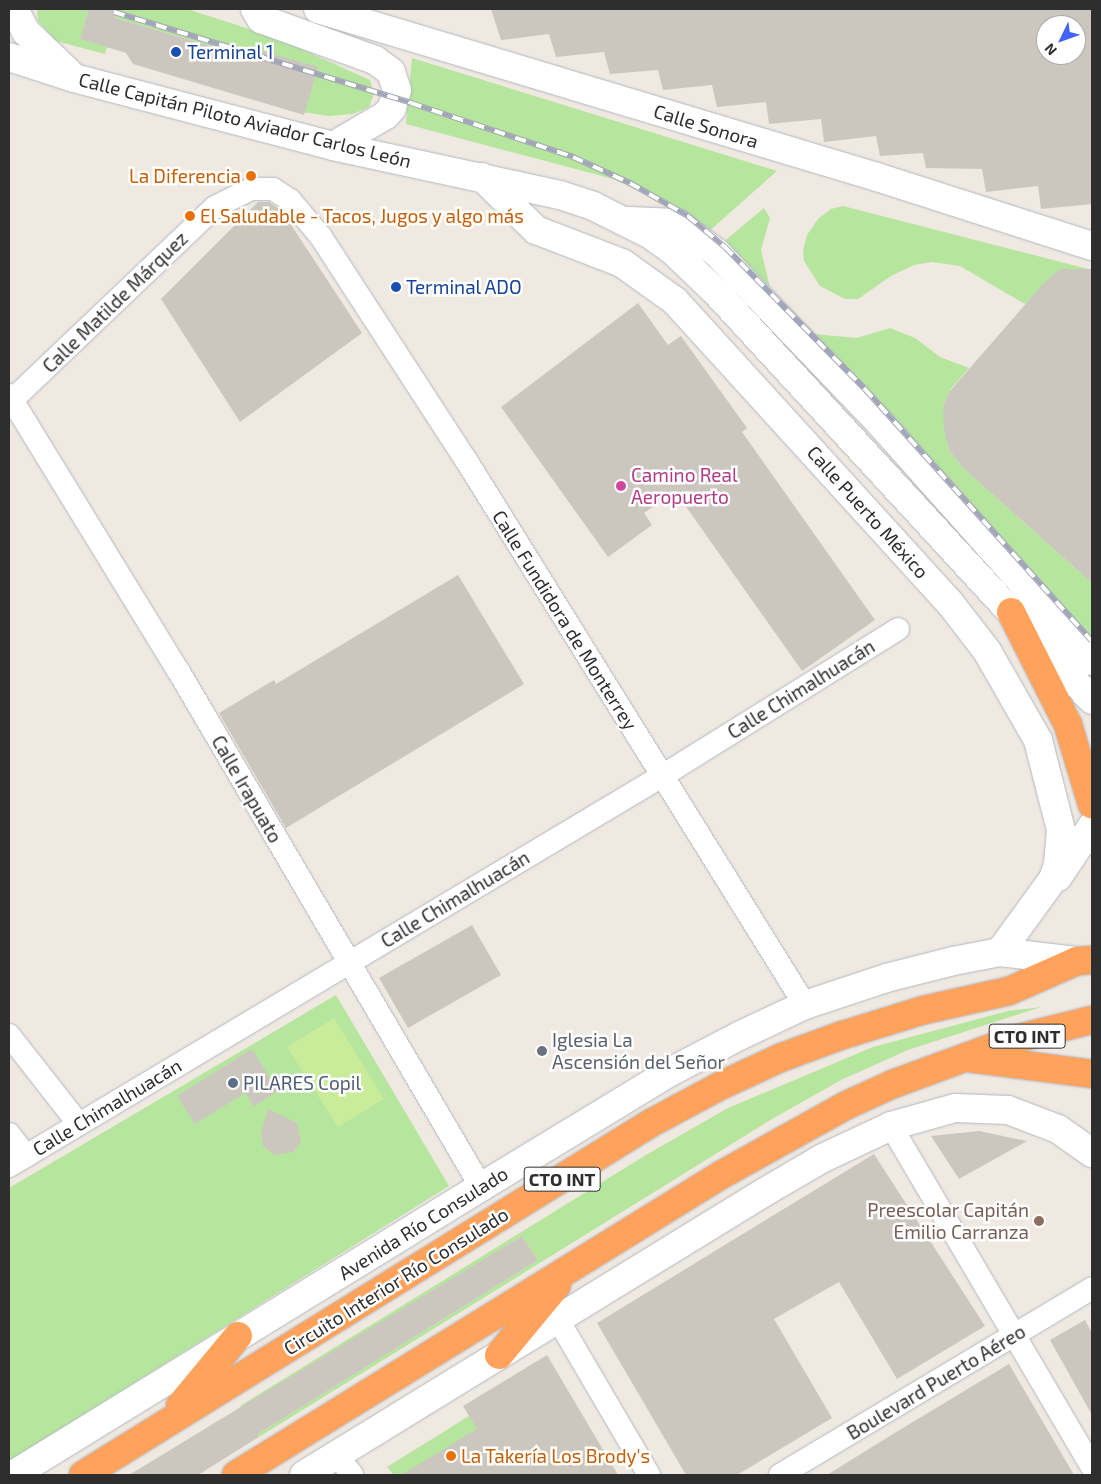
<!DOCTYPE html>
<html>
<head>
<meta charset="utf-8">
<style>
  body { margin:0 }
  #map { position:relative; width:1101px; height:1484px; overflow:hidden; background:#efe9e1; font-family:"Exo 2",sans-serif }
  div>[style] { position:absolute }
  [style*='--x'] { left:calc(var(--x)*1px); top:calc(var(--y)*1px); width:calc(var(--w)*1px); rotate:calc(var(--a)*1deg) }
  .green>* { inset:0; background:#b6e59e }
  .pitch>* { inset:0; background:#c9ec9a }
  .building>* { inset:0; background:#cbc7bf }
  .roads { filter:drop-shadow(0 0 1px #b4b7c1) drop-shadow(0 0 1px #b4b7c1) }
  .street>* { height:22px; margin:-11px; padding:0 11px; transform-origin:11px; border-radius:11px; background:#fff }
  .secondary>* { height:28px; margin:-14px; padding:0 14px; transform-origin:14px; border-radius:14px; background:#fff }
  .highway>* { height:28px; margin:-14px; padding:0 14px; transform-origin:14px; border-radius:14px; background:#ffa35c }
  .rail>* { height:5.5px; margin-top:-2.75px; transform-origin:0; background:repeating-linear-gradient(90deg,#fff 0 11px,#a3a6b8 0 22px); box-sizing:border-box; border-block:1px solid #a3a6b8 }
  .dots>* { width:14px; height:14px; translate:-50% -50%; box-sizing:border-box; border:2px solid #fff; border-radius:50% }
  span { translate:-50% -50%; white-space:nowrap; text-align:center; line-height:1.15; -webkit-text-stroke:5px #fff; paint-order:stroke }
  .shield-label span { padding:1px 4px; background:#fff; border:1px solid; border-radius:4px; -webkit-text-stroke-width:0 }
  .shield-label { font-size:18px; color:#2e2e2e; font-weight:700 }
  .transit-label { font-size:19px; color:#164399 }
  .left { translate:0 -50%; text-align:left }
  .street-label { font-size:19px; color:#2e2e2e }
  .food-label { font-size:19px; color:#c56008 }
  .right { translate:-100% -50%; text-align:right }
  .hotel-label { font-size:19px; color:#b23c85 }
  .worship-label { font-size:19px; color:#5b616d }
  .service-label { font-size:19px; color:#4e5e75 }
  .education-label { font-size:19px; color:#785e54 }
  .frame { position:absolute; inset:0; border:10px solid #2e2e2e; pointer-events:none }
  .north { position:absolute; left:1036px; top:15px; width:50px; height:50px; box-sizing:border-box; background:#fff; border:1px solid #ababab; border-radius:50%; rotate:228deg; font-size:14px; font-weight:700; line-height:20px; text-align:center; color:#2e2e2e }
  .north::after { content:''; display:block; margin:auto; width:18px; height:22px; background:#4264fb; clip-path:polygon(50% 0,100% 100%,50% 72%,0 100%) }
</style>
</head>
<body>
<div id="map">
  <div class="green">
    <i style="clip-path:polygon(37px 9px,89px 9px,81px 39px,107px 47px,105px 54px,56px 41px,38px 21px)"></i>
    <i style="clip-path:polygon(118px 9px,187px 9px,277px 38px,370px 80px,374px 94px,369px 107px,353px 114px,329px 116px,288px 110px,302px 63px,248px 47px,245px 56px,115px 18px)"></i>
    <i style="clip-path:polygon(412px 58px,777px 171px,706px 234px,656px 199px,613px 179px,406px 124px)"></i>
    <i style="clip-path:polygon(843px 206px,1092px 270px,1092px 272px,1060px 269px,1025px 304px,960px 266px,932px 262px,914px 265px,891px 276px,858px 299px,845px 299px,820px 286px,804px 261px,803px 250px,807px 235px,818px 219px,831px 209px)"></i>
    <i style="clip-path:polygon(764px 208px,770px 218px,761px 250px,771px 292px,720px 245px)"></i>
    <i style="clip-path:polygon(890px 328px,915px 338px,940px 357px,969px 368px,950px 390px,943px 407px,949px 450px,963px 468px,1092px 583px,1092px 646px,813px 334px,857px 338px)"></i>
    <i style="clip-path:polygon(336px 995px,449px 1186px,9px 1461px,9px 1188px)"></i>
    <i style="clip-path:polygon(1041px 1007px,908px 1050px,841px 1080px,772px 1119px,259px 1437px,258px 1434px,538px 1260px,522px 1236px,242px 1409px,240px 1406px,646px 1155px,728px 1108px,873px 1047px,1008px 1011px)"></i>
    <i style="clip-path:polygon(469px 1416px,522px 1475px,481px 1475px,460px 1440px,405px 1475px,394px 1475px,387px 1467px)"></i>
  </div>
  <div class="pitch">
    <i style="clip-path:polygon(334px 1018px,384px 1099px,338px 1127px,287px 1047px)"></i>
  </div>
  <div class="building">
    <i style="clip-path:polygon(89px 9px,118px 9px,115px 18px,245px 56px,248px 47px,318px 67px,304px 115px,133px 64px,126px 53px,80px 39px)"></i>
    <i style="clip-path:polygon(evenodd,491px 9px,1092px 9px,1092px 204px,1041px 209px,1038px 186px,986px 192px,982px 169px,926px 168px,923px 153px,880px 156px,876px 136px,824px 142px,821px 119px,769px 124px,766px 102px,717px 107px,712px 85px,663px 90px,658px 70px,610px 74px,604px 52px,556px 57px,549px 34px,501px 40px,491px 9px,1046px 25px,1076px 25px,1076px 55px,1046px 55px,1046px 25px)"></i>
    <i style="clip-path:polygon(258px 202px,269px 202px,282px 211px,362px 333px,240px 422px,161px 299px)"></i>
    <i style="clip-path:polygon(1060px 269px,1092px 269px,1092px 583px,963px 468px,949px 450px,944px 428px,943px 407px,949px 392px,1043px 284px)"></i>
    <i style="clip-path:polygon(638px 303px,668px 345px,681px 336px,747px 428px,742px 432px,875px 620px,802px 671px,675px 491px,644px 513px,652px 525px,608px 557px,501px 407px)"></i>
    <i style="clip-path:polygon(458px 575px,524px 684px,286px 828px,219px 713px,274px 680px,276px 684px)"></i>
    <i style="clip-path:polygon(472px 925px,501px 975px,408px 1028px,379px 978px)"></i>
    <i style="clip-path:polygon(252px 1049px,278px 1091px,254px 1106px,245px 1093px,195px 1124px,177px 1096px)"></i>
    <i style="clip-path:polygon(268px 1109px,297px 1123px,301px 1142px,293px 1152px,274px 1155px,263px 1146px,261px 1133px)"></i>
    <i style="clip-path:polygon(979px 1131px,1027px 1141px,959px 1179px,931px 1136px)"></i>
    <i style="clip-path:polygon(874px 1154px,985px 1326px,897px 1379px,839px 1282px,774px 1319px,832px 1418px,737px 1475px,686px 1475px,597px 1323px)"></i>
    <i style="clip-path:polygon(522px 1236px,538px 1260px,258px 1434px,259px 1437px,198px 1475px,129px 1475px)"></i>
    <i style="clip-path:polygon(1085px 1320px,1092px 1333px,1092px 1415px,1050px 1340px)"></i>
    <i style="clip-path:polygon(547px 1355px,618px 1475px,401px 1475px,477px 1429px,463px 1406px)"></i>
    <i style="clip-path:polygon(1009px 1364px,1074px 1475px,827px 1475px,888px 1437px)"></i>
  </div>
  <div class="roads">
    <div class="street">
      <i style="--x:9;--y:395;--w:325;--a:58.5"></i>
      <i style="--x:179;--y:672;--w:597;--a:59.61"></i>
      <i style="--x:9;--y:403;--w:284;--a:-43.6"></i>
      <i style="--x:215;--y:207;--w:40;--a:-26.6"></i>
      <i style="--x:251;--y:189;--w:22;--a:0"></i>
      <i style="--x:273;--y:189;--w:20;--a:33"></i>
      <i style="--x:290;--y:200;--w:48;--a:50"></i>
      <i style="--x:321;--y:237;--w:266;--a:57"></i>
      <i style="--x:466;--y:460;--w:642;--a:58.12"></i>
      <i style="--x:9;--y:1035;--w:112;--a:51.9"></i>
      <i style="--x:891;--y:1126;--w:396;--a:59.5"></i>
      <i style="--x:9;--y:1134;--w:28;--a:52"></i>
      <i style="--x:9;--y:1166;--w:761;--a:-30.85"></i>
      <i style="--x:662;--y:776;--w:278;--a:-31.9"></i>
      <i style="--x:557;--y:1318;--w:182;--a:59.6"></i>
      <i style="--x:337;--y:1455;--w:25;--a:53"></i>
      <i style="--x:780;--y:1475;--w:364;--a:-30.9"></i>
    </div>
    <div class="secondary">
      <i style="--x:14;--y:9;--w:26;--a:62"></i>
      <i style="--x:26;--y:32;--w:59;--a:43.6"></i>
      <i style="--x:255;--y:9;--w:12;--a:59"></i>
      <i style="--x:261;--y:19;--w:121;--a:19.8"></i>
      <i style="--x:375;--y:60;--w:20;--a:37"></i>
      <i style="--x:391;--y:72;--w:19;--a:72"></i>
      <i style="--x:397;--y:90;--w:19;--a:106"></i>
      <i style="--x:392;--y:108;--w:9;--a:131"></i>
      <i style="--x:386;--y:115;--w:61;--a:149.7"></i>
      <i style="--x:318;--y:9;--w:584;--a:16.73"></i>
      <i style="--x:877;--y:177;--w:226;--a:17.8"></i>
      <i style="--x:9;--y:57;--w:68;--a:17.9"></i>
      <i style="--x:74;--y:78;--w:268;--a:14.7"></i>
      <i style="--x:333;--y:146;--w:232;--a:12.2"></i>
      <i style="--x:560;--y:195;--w:35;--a:18"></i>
      <i style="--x:593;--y:206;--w:65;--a:26.6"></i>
      <i style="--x:651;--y:235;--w:26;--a:36"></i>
      <i style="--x:672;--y:250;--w:62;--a:43.7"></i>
      <i style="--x:717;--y:293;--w:553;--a:47.34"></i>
      <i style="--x:482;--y:177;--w:76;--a:44.5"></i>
      <i style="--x:536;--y:230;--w:92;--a:21"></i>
      <i style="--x:622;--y:263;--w:65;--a:35.6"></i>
      <i style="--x:675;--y:301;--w:408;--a:47.7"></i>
      <i style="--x:950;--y:603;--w:61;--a:52.4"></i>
      <i style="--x:987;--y:651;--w:103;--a:60.2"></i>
      <i style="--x:1038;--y:740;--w:93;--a:75.7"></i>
      <i style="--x:1061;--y:830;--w:34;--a:95"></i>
      <i style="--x:1058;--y:864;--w:16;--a:108"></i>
      <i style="--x:1053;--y:879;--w:90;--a:126"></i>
      <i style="--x:628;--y:221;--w:49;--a:2.3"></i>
      <i style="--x:677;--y:223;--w:50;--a:36.9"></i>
      <i style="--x:717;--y:253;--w:234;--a:46.2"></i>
      <i style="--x:879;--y:422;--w:320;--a:48.3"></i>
      <i style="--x:1058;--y:877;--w:61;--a:-56.3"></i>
      <i style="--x:13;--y:1475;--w:550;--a:-31.61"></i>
      <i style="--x:481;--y:1187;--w:223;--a:-31.3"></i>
      <i style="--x:672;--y:1071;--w:76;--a:-27.6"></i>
      <i style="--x:739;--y:1036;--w:73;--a:-25.2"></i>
      <i style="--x:805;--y:1005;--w:85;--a:-18.4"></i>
      <i style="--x:886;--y:978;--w:69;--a:-14.2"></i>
      <i style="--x:953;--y:961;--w:48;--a:-10.8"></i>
      <i style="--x:1000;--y:952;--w:78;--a:6.7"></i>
      <i style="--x:304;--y:1475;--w:539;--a:-31.57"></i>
      <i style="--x:763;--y:1193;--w:69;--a:-30.3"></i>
      <i style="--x:823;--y:1158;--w:75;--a:-25.2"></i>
      <i style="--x:891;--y:1126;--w:66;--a:-15.7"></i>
      <i style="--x:955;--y:1108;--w:53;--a:2.2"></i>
      <i style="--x:1008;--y:1110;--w:53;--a:20.8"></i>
      <i style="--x:1058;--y:1129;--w:42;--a:35.2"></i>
    </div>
    <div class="highway">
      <i style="--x:1011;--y:612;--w:127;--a:63.2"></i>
      <i style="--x:1068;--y:725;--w:83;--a:73.1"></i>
      <i style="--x:969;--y:1058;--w:124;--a:7.4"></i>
      <i style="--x:499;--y:1355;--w:91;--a:-50.4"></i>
      <i style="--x:180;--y:1406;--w:91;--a:-50.4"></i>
      <i style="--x:83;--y:1475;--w:668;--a:-31.79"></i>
      <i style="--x:651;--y:1123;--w:81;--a:-28.2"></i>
      <i style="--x:722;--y:1085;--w:64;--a:-25"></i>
      <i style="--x:780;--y:1058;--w:67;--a:-20.1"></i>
      <i style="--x:843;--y:1035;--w:85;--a:-17.2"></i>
      <i style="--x:924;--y:1010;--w:87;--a:-12.6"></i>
      <i style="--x:1009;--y:991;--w:74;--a:-23.8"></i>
      <i style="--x:1077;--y:961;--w:15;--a:-4"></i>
      <i style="--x:236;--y:1475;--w:570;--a:-31.74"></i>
      <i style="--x:721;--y:1175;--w:144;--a:-29.1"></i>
      <i style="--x:847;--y:1105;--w:51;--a:-24.5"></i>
      <i style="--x:893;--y:1084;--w:130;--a:-20.2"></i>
      <i style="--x:1015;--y:1039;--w:79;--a:-13.9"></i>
    </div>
  </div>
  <div class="rail">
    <i style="--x:114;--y:12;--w:311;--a:17"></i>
    <i style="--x:411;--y:103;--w:171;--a:18.4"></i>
    <i style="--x:573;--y:157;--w:63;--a:24.5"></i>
    <i style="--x:630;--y:183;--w:67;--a:29.6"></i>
    <i style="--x:688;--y:216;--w:48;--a:40"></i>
    <i style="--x:725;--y:247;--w:199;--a:45.4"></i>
    <i style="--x:865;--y:389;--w:339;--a:48"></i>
  </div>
  <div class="dots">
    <i style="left:176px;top:52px;background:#1a4fb4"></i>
    <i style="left:251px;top:176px;background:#e8710a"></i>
    <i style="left:190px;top:216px;background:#e8710a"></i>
    <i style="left:396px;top:287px;background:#1a4fb4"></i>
    <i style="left:621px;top:486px;background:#d1479c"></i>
    <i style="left:542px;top:1051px;background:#6b7280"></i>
    <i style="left:233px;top:1083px;background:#5c6f8a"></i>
    <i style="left:1039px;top:1221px;background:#8d6e63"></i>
    <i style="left:451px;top:1456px;background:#e8710a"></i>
  </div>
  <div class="shield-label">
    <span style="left:1027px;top:1036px">CTO INT</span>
    <span style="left:562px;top:1179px">CTO INT</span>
  </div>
  <div class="transit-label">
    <span class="left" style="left:187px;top:52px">Terminal 1</span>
    <span class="left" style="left:406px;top:287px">Terminal ADO</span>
  </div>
  <div class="street-label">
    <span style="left:245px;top:120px;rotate:14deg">Calle Capitán Piloto Aviador Carlos León</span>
    <span style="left:706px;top:126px;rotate:17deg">Calle Sonora</span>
    <span style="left:115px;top:302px;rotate:-44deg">Calle Matilde Márquez</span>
    <span style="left:868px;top:512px;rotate:48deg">Calle Puerto México</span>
    <span style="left:565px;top:620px;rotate:58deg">Calle Fundidora de Monterrey</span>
    <span style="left:801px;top:689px;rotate:-32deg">Calle Chimalhuacán</span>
    <span style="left:247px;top:789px;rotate:60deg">Calle Irapuato</span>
    <span style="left:455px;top:899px;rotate:-31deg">Calle Chimalhuacán</span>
    <span style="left:107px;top:1107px;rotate:-31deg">Calle Chimalhuacán</span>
    <span style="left:423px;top:1223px;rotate:-32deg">Avenida Río Consulado</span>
    <span style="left:396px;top:1281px;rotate:-32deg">Circuito Interior Río Consulado</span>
    <span style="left:936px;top:1382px;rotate:-31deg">Boulevard Puerto Aéreo</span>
  </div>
  <div class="food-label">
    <span class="right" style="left:241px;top:176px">La Diferencia</span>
    <span class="left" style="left:200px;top:216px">El Saludable - Tacos, Jugos y algo más</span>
    <span class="left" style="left:461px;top:1456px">La Takería Los Brody's</span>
  </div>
  <div class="hotel-label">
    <span class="left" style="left:631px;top:486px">Camino Real<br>Aeropuerto</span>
  </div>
  <div class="worship-label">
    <span class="left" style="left:552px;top:1051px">Iglesia La<br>Ascensión del Señor</span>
  </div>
  <div class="service-label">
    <span class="left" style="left:243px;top:1083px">PILARES Copil</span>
  </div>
  <div class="education-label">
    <span class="right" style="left:1029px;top:1221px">Preescolar Capitán<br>Emilio Carranza</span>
  </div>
  <div class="frame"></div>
  <div class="north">N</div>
</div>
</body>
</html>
